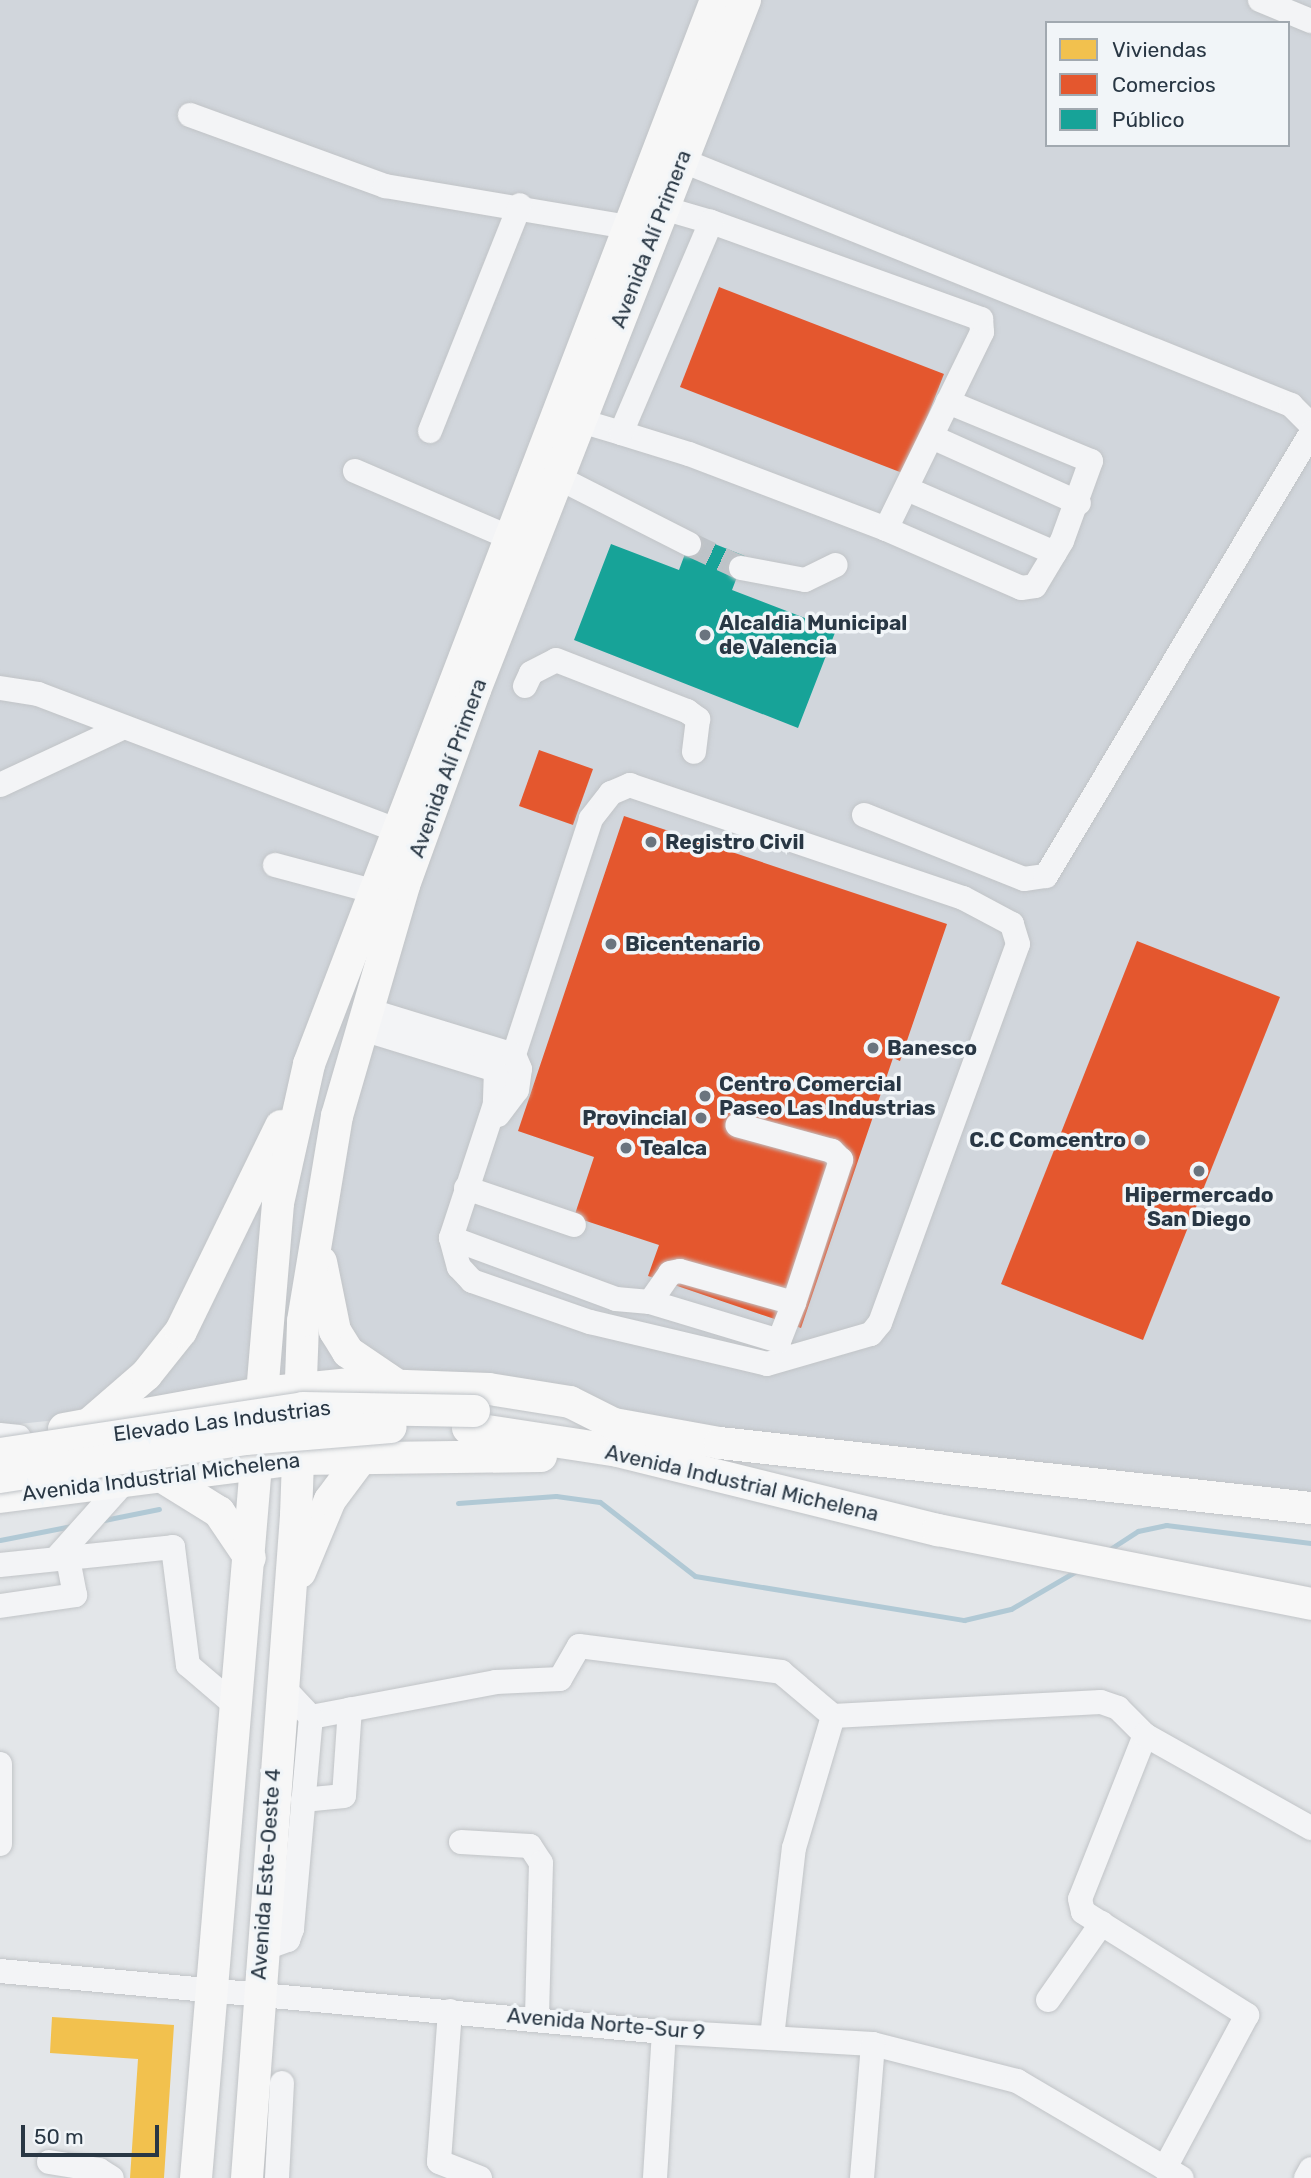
<!DOCTYPE html>
<html>
<head>
<meta charset="utf-8">
<style>
  body { margin:0 }
  #map { position:relative; width:1311px; height:2178px; overflow:hidden; background:#e3e6e9; font-family:Rubik,sans-serif }
  div>[style] { position:absolute }
  [style*='--x'] { left:calc(var(--x)*1px); top:calc(var(--y)*1px); width:calc(var(--w)*1px); rotate:calc(var(--a)*1deg) }
  .built>* { inset:0; background:#d1d6dc }
  .homes>* { inset:0; background:#f2c14e }
  .shops>* { inset:0; background:#e4572e }
  .public>* { inset:0; background:#17a398 }
  .stream>* { height:5px; margin:-2.5px; padding:0 2.5px; transform-origin:2.5px; border-radius:2.5px; background:#b1c9d5 }
  .minor-tunnel>* { height:24px; margin-top:-12px; transform-origin:0; background:repeating-linear-gradient(90deg,#bec3c8 0 24px,transparent 0 36px) }
  .roads { filter:drop-shadow(0 0 2px #c1c4c7) drop-shadow(0 0 2px #c1c4c7) }
  .minor>* { height:24px; margin:-12px; padding:0 12px; transform-origin:12px; border-radius:12px; background:#f3f4f6 }
  .major>* { height:32px; margin:-16px; padding:0 16px; transform-origin:16px; border-radius:16px; background:#f7f7f7 }
  .bridges { filter:drop-shadow(0 0 2px #bfc3c7) drop-shadow(0 0 2px #bfc3c7) }
  .major-bridge>* { height:32px; margin:-16px; padding:0 16px; transform-origin:16px; border-radius:16px; background:#f7f7f7 }
  .dots>* { width:19px; height:19px; translate:-50% -50%; box-sizing:border-box; border:4px solid #f1f5f8; border-radius:50% }
  span { translate:-50% -50%; white-space:nowrap; text-align:center; line-height:1.15; -webkit-text-stroke:7px #f1f5f8; paint-order:stroke }
  .street-label { font-size:21px; color:#293744 }
  .poi-label { font-size:21px; color:#293744; font-weight:700 }
  .left { translate:0 -50%; text-align:left }
  .right { translate:-100% -50%; text-align:right }
  .legend { position:absolute; left:1045px; top:21px; width:245px; height:126px; box-sizing:border-box; background:#f1f5f8; border:2px solid #a1a9b0; margin:0; padding:9px 12px; list-style:none; font-size:21px; color:#293744 }
  .legend li { display:flex; align-items:center; gap:14px; height:35px }
  .legend b { width:35px; border:2px solid #a1a9b0 }
  .scale { position:absolute; left:21px; top:2125px; width:138px; height:32px; box-sizing:border-box; border:4px solid #293744; border-top:0; padding-left:9px; font-size:21px; line-height:24px; white-space:nowrap; color:#293744; -webkit-text-stroke:5px #f1f5f8; paint-order:stroke }
</style>
</head>
<body>
<div id="map">
  <div class="built">
    <i style="clip-path:polygon(evenodd,0 0,1311px 0,1311px 1508px,395px 1384px,0 1426px,0 0,1047px 23px,1288px 23px,1288px 145px,1047px 145px,1047px 23px)"></i>
  </div>
  <div class="homes">
    <i style="clip-path:polygon(52px 2017px,174px 2025px,164px 2178px,130px 2178px,138px 2059px,50px 2053px)"></i>
  </div>
  <div class="shops">
    <i style="clip-path:polygon(719px 287px,944px 374px,905px 474px,680px 387px)"></i>
    <i style="clip-path:polygon(539px 750px,593px 769px,573px 825px,519px 806px)"></i>
    <i style="clip-path:polygon(624px 816px,947px 924px,900px 1061px,893px 1058px,801px 1328px,648px 1276px,659px 1245px,574px 1217px,594px 1157px,518px 1131px)"></i>
    <i style="clip-path:polygon(1137px 941px,1280px 997px,1143px 1340px,1001px 1284px)"></i>
  </div>
  <div class="public">
    <i style="clip-path:polygon(692px 535px,745px 556px,732px 590px,836px 630px,798px 728px,574px 640px,611px 544px,679px 570px)"></i>
  </div>
  <div class="stream">
    <i style="--x:458;--y:1503;--w:98;--a:-4.1"></i>
    <i style="--x:556;--y:1496;--w:44;--a:7.8"></i>
    <i style="--x:600;--y:1502;--w:120;--a:37.9"></i>
    <i style="--x:695;--y:1576;--w:273;--a:9.3"></i>
    <i style="--x:964;--y:1620;--w:48;--a:-13.2"></i>
    <i style="--x:1011;--y:1609;--w:78;--a:-30.2"></i>
    <i style="--x:104;--y:1520;--w:56;--a:-11.3"></i>
    <i style="--x:0;--y:1540;--w:73;--a:-11"></i>
    <i style="--x:1107;--y:1551;--w:37;--a:-33"></i>
    <i style="--x:1138;--y:1531;--w:29;--a:-12"></i>
    <i style="--x:1166;--y:1525;--w:146;--a:7.1"></i>
  </div>
  <div class="minor-tunnel">
    <i style="--x:689;--y:544;--w:57;--a:24.8"></i>
  </div>
  <div class="roads">
    <div class="minor">
      <i style="--x:1260;--y:0;--w:55;--a:22.4"></i>
      <i style="--x:190;--y:115;--w:208;--a:20"></i>
      <i style="--x:385;--y:186;--w:265;--a:9.6"></i>
      <i style="--x:666;--y:154;--w:674;--a:21.88"></i>
      <i style="--x:1291;--y:405;--w:28;--a:45"></i>
      <i style="--x:663;--y:208;--w:50;--a:16.3"></i>
      <i style="--x:564;--y:415;--w:18;--a:19"></i>
      <i style="--x:581;--y:421;--w:42;--a:16.7"></i>
      <i style="--x:621;--y:433;--w:71;--a:17.2"></i>
      <i style="--x:689;--y:454;--w:211;--a:20.8"></i>
      <i style="--x:886;--y:529;--w:219;--a:-64"></i>
      <i style="--x:982;--y:332;--w:13;--a:-94"></i>
      <i style="--x:981;--y:319;--w:287;--a:-160.2"></i>
      <i style="--x:711;--y:222;--w:229;--a:113.1"></i>
      <i style="--x:430;--y:431;--w:243;--a:-68.3"></i>
      <i style="--x:932;--y:437;--w:161;--a:24.2"></i>
      <i style="--x:355;--y:471;--w:167;--a:23.3"></i>
      <i style="--x:557;--y:477;--w:148;--a:26.9"></i>
      <i style="--x:907;--y:489;--w:161;--a:23.4"></i>
      <i style="--x:886;--y:529;--w:147;--a:23.6"></i>
      <i style="--x:1021;--y:588;--w:14;--a:-8"></i>
      <i style="--x:1035;--y:586;--w:52;--a:-59"></i>
      <i style="--x:1062;--y:541;--w:85;--a:-70.1"></i>
      <i style="--x:1091;--y:461;--w:155;--a:-157.6"></i>
      <i style="--x:741;--y:568;--w:65;--a:10.6"></i>
      <i style="--x:805;--y:580;--w:34;--a:-26"></i>
      <i style="--x:525;--y:686;--w:14;--a:-65"></i>
      <i style="--x:531;--y:673;--w:28;--a:-27"></i>
      <i style="--x:556;--y:660;--w:141;--a:21.3"></i>
      <i style="--x:687;--y:711;--w:14;--a:36"></i>
      <i style="--x:698;--y:719;--w:33;--a:97"></i>
      <i style="--x:0;--y:688;--w:38;--a:9"></i>
      <i style="--x:38;--y:694;--w:383;--a:20.8"></i>
      <i style="--x:0;--y:785;--w:132;--a:-25"></i>
      <i style="--x:864;--y:815;--w:172;--a:21.8"></i>
      <i style="--x:1024;--y:879;--w:22;--a:-8"></i>
      <i style="--x:1046;--y:876;--w:516;--a:-59.11"></i>
      <i style="--x:275;--y:865;--w:101;--a:14.9"></i>
      <i style="--x:366;--y:1030;--w:136;--a:17.1"></i>
      <i style="--x:496;--y:1070;--w:34;--a:92"></i>
      <i style="--x:495;--y:1104;--w:141;--a:108.2"></i>
      <i style="--x:451;--y:1238;--w:30;--a:75"></i>
      <i style="--x:459;--y:1267;--w:19;--a:47"></i>
      <i style="--x:472;--y:1281;--w:125;--a:19.2"></i>
      <i style="--x:590;--y:1322;--w:182;--a:13.3"></i>
      <i style="--x:767;--y:1364;--w:108;--a:-16.1"></i>
      <i style="--x:871;--y:1334;--w:14;--a:-51"></i>
      <i style="--x:880;--y:1323;--w:403;--a:-70"></i>
      <i style="--x:1018;--y:944;--w:21;--a:-107"></i>
      <i style="--x:1012;--y:924;--w:55;--a:-152"></i>
      <i style="--x:963;--y:898;--w:352;--a:-161.3"></i>
      <i style="--x:630;--y:785;--w:21;--a:157"></i>
      <i style="--x:611;--y:793;--w:33;--a:128"></i>
      <i style="--x:591;--y:819;--w:248;--a:108.1"></i>
      <i style="--x:514;--y:1055;--w:150;--a:-162.9"></i>
      <i style="--x:498;--y:1115;--w:31;--a:-53"></i>
      <i style="--x:517;--y:1090;--w:21;--a:-82"></i>
      <i style="--x:520;--y:1069;--w:15;--a:-113"></i>
      <i style="--x:466;--y:1188;--w:114;--a:18.9"></i>
      <i style="--x:451;--y:1238;--w:176;--a:20.3"></i>
      <i style="--x:616;--y:1299;--w:34;--a:5"></i>
      <i style="--x:650;--y:1302;--w:35;--a:-55"></i>
      <i style="--x:670;--y:1273;--w:10;--a:-11"></i>
      <i style="--x:680;--y:1271;--w:118;--a:15.7"></i>
      <i style="--x:794;--y:1303;--w:151;--a:-71.8"></i>
      <i style="--x:841;--y:1160;--w:13;--a:-135"></i>
      <i style="--x:832;--y:1151;--w:98;--a:-164.7"></i>
      <i style="--x:650;--y:1302;--w:135;--a:16.8"></i>
      <i style="--x:779;--y:1341;--w:41;--a:-68.5"></i>
      <i style="--x:0;--y:1435;--w:19;--a:6"></i>
      <i style="--x:59;--y:1555;--w:105;--a:-48.1"></i>
      <i style="--x:0;--y:1565;--w:174;--a:-5.9"></i>
      <i style="--x:173;--y:1547;--w:119;--a:82.8"></i>
      <i style="--x:188;--y:1665;--w:63;--a:40.5"></i>
      <i style="--x:0;--y:1606;--w:76;--a:-8.3"></i>
      <i style="--x:75;--y:1595;--w:42;--a:-101"></i>
      <i style="--x:311;--y:1717;--w:188;--a:-10.7"></i>
      <i style="--x:496;--y:1682;--w:64;--a:-2.7"></i>
      <i style="--x:560;--y:1679;--w:38;--a:-60"></i>
      <i style="--x:579;--y:1646;--w:204;--a:7.3"></i>
      <i style="--x:781;--y:1672;--w:68;--a:40.2"></i>
      <i style="--x:1145;--y:1735;--w:176;--a:111.6"></i>
      <i style="--x:1080;--y:1899;--w:13;--a:77"></i>
      <i style="--x:1083;--y:1912;--w:194;--a:32.1"></i>
      <i style="--x:1247;--y:2015;--w:174;--a:118.2"></i>
      <i style="--x:0;--y:1764;--w:80;--a:90"></i>
      <i style="--x:303;--y:1800;--w:41;--a:-5.6"></i>
      <i style="--x:344;--y:1796;--w:87;--a:-86.1"></i>
      <i style="--x:461;--y:1842;--w:69;--a:3.3"></i>
      <i style="--x:530;--y:1846;--w:20;--a:57"></i>
      <i style="--x:541;--y:1863;--w:155;--a:91.5"></i>
      <i style="--x:260;--y:1950;--w:30;--a:-20"></i>
      <i style="--x:288;--y:1940;--w:12;--a:-70"></i>
      <i style="--x:292;--y:1929;--w:213;--a:-84.9"></i>
      <i style="--x:311;--y:1717;--w:45;--a:-133.2"></i>
      <i style="--x:0;--y:1971;--w:667;--a:5.25"></i>
      <i style="--x:664;--y:2032;--w:209;--a:3.3"></i>
      <i style="--x:873;--y:2044;--w:149;--a:14.4"></i>
      <i style="--x:1017;--y:2081;--w:191;--a:30.5"></i>
      <i style="--x:1048;--y:2000;--w:94;--a:-55"></i>
      <i style="--x:450;--y:2011;--w:151;--a:94.2"></i>
      <i style="--x:439;--y:2162;--w:44;--a:21.3"></i>
      <i style="--x:772;--y:2037;--w:190;--a:-83.4"></i>
      <i style="--x:794;--y:1848;--w:138;--a:-73.5"></i>
      <i style="--x:833;--y:1716;--w:268;--a:-3"></i>
      <i style="--x:1101;--y:1702;--w:18;--a:19"></i>
      <i style="--x:1118;--y:1708;--w:38;--a:45"></i>
      <i style="--x:1145;--y:1735;--w:190;--a:29.3"></i>
      <i style="--x:49;--y:2162;--w:51;--a:9.1"></i>
      <i style="--x:99;--y:2170;--w:15;--a:32"></i>
      <i style="--x:277;--y:2178;--w:95;--a:-87"></i>
      <i style="--x:655;--y:2178;--w:146;--a:-86.5"></i>
      <i style="--x:862;--y:2178;--w:134;--a:-85.3"></i>
      <i style="--x:1306;--y:2178;--w:10;--a:-61"></i>
    </div>
    <div class="major">
      <i style="--x:321;--y:1262;--w:70;--a:78.5"></i>
      <i style="--x:335;--y:1331;--w:25;--a:58"></i>
      <i style="--x:348;--y:1352;--w:57;--a:34.2"></i>
      <i style="--x:88;--y:1425;--w:77;--a:-40.8"></i>
      <i style="--x:146;--y:1375;--w:56;--a:-51.5"></i>
      <i style="--x:181;--y:1331;--w:228;--a:-64"></i>
      <i style="--x:468;--y:1428;--w:152;--a:8.7"></i>
      <i style="--x:618;--y:1451;--w:330;--a:13.9"></i>
      <i style="--x:938;--y:1530;--w:380;--a:11.2"></i>
      <i style="--x:64;--y:1429;--w:201;--a:-10.3"></i>
      <i style="--x:262;--y:1393;--w:89;--a:-5.8"></i>
      <i style="--x:351;--y:1384;--w:138;--a:2.1"></i>
      <i style="--x:489;--y:1389;--w:82;--a:9.1"></i>
      <i style="--x:570;--y:1402;--w:49;--a:26.6"></i>
      <i style="--x:614;--y:1424;--w:108;--a:10.2"></i>
      <i style="--x:720;--y:1443;--w:595;--a:6.28"></i>
      <i style="--x:156;--y:1473;--w:74;--a:31.8"></i>
      <i style="--x:219;--y:1512;--w:55;--a:56"></i>
      <i style="--x:0;--y:1497;--w:300;--a:-7.3"></i>
      <i style="--x:298;--y:1459;--w:243;--a:-0.7"></i>
      <i style="--x:300;--y:1572;--w:78;--a:-67.4"></i>
      <i style="--x:330;--y:1500;--w:54;--a:-53.3"></i>
      <i style="--x:196;--y:2178;--w:978;--a:-85.19"></i>
      <i style="--x:278;--y:1203;--w:142;--a:-77.4"></i>
      <i style="--x:309;--y:1064;--w:1139;--a:-69.07"></i>
      <i style="--x:247;--y:2178;--w:665;--a:-85.77"></i>
      <i style="--x:296;--y:1515;--w:194;--a:-87.9"></i>
      <i style="--x:303;--y:1321;--w:208;--a:-80.6"></i>
      <i style="--x:337;--y:1116;--w:241;--a:-73.8"></i>
      <i style="--x:404;--y:885;--w:208;--a:-70"></i>
      <i style="--x:475;--y:690;--w:741;--a:-68.63"></i>
    </div>
  </div>
  <div class="bridges">
    <div class="major-bridge">
      <i style="--x:0;--y:1454;--w:306;--a:-8.6"></i>
      <i style="--x:303;--y:1408;--w:171;--a:1"></i>
      <i style="--x:0;--y:1477;--w:249;--a:-8.8"></i>
      <i style="--x:246;--y:1439;--w:145;--a:-4.7"></i>
    </div>
  </div>
  <div class="dots">
    <i style="left:705px;top:635px;background:#6a747e"></i>
    <i style="left:651px;top:842px;background:#6a747e"></i>
    <i style="left:611px;top:944px;background:#6a747e"></i>
    <i style="left:873px;top:1048px;background:#6a747e"></i>
    <i style="left:705px;top:1096px;background:#6a747e"></i>
    <i style="left:701px;top:1118px;background:#6a747e"></i>
    <i style="left:1140px;top:1140px;background:#6a747e"></i>
    <i style="left:626px;top:1148px;background:#6a747e"></i>
    <i style="left:1199px;top:1171px;background:#6a747e"></i>
  </div>
  <div class="street-label">
    <span style="left:651px;top:239px;rotate:-69deg">Avenida Alí Primera</span>
    <span style="left:448px;top:768px;rotate:-70deg">Avenida Alí Primera</span>
    <span style="left:222px;top:1421px;rotate:-7deg">Elevado Las Industrias</span>
    <span style="left:161px;top:1477px;rotate:-7deg">Avenida Industrial Michelena</span>
    <span style="left:742px;top:1483px;rotate:13deg">Avenida Industrial Michelena</span>
    <span style="left:266px;top:1874px;rotate:-86deg">Avenida Este-Oeste 4</span>
    <span style="left:606px;top:2024px;rotate:5deg">Avenida Norte-Sur 9</span>
  </div>
  <div class="poi-label">
    <span class="left" style="left:719px;top:635px">Alcaldia Municipal<br>de Valencia</span>
    <span class="left" style="left:665px;top:842px">Registro Civil</span>
    <span class="left" style="left:625px;top:944px">Bicentenario</span>
    <span class="left" style="left:887px;top:1048px">Banesco</span>
    <span class="left" style="left:719px;top:1096px">Centro Comercial<br>Paseo Las Industrias</span>
    <span class="right" style="left:687px;top:1118px">Provincial</span>
    <span class="right" style="left:1126px;top:1140px">C.C Comcentro</span>
    <span class="left" style="left:640px;top:1148px">Tealca</span>
    <span style="left:1199px;top:1207px">Hipermercado<br>San Diego</span>
  </div>
  <ul class="legend">
  <li><b style="height:19px;background:#f2c14e"></b>Viviendas</li>
  <li><b style="height:19px;background:#e4572e"></b>Comercios</li>
  <li><b style="height:19px;background:#17a398"></b>Público</li>
  </ul>
  <div class="scale">50 m</div>
</div>
</body>
</html>
